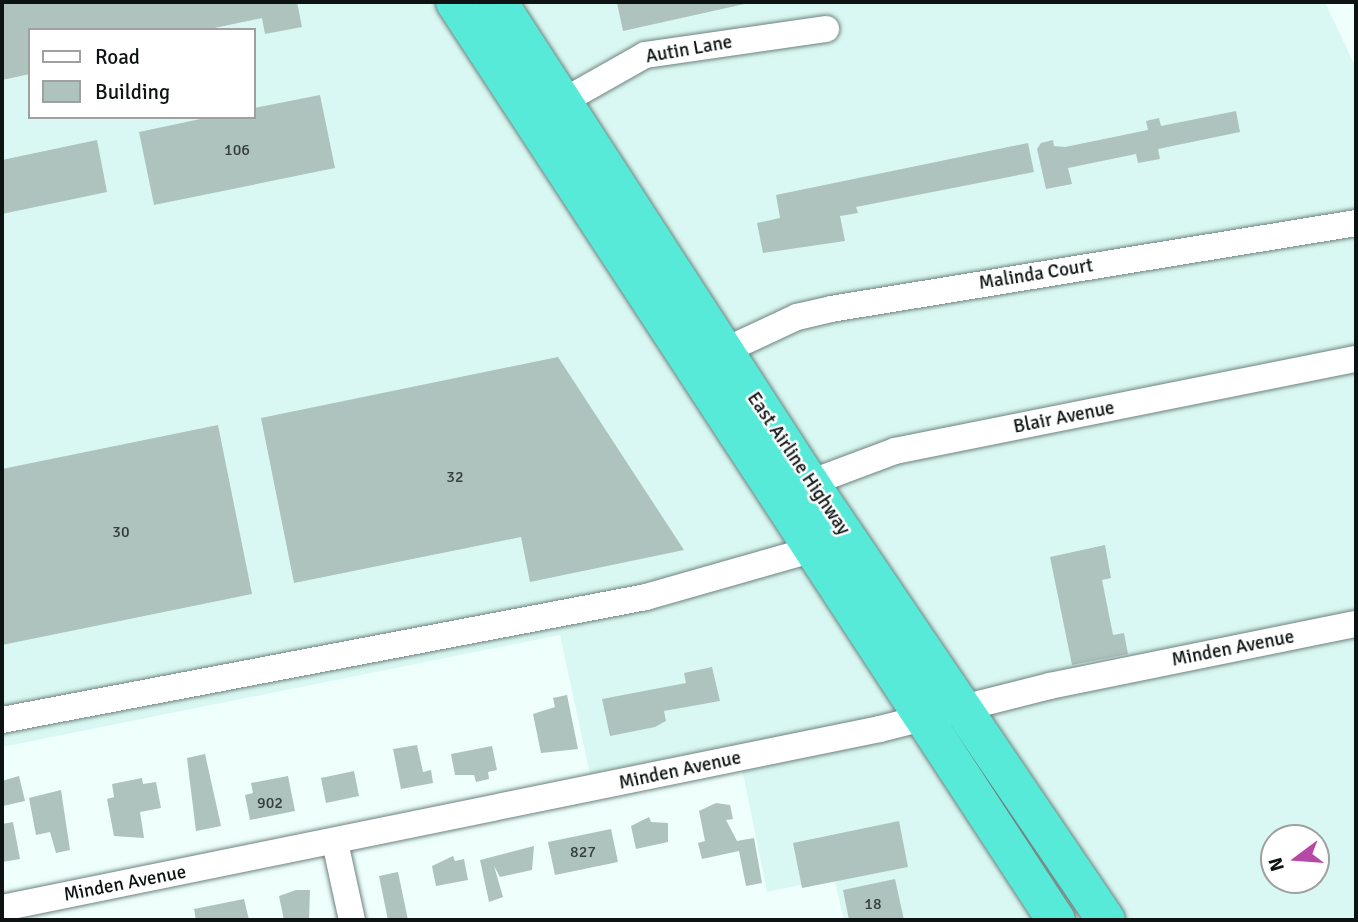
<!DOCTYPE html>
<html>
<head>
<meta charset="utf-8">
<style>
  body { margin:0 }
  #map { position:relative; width:1358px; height:922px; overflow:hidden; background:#eefffc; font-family:Signika,sans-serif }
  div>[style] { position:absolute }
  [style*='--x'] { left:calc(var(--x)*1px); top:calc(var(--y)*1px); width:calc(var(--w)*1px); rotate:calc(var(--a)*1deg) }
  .built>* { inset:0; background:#daf8f3 }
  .building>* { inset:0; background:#aec2be }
  .roads { filter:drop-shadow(0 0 2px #6e817e) drop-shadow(0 0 2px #6e817e) }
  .minor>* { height:26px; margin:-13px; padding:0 13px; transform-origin:13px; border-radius:13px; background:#fff }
  .highway>* { height:38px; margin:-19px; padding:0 19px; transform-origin:19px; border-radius:19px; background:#57ead8 }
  span { translate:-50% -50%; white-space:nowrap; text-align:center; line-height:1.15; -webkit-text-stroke:5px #fff; paint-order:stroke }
  .number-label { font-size:16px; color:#343f3d }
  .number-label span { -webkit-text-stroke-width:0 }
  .street-label { font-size:19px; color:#0c1312 }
  .frame { position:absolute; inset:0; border:4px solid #0c1312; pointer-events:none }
  .legend { position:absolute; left:28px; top:28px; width:228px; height:91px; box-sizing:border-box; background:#fff; border:2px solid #9ea1a0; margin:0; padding:9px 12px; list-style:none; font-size:21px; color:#0c1312 }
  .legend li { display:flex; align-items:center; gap:14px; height:35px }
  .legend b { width:35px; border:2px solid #9ea1a0 }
  .north { position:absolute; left:1260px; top:824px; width:70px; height:70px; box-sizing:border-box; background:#fff; border:2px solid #9ea1a0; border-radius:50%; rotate:254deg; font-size:19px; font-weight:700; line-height:28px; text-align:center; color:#0c1312 }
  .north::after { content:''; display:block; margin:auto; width:24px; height:32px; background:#b648a6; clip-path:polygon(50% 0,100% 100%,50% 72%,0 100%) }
</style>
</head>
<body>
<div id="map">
  <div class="built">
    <i style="clip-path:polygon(evenodd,2px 2px,1325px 2px,1356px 68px,1356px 920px,844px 920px,834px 878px,767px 892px,737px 744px,590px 774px,560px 635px,2px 747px,2px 2px,30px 30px,254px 30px,254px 117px,30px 117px,30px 30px,2px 2px,1274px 838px,1316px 838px,1316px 880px,1274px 880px,1274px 838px)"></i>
  </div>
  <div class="building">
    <i style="clip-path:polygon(15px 2px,297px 2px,302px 27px,265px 34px,262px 18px,205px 30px,30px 30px,30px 74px,2px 80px,2px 4px)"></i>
    <i style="clip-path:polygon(624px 2px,749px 2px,749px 3px,623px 31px,617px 3px)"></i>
    <i style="clip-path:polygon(320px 95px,335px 168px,154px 205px,139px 132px,210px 117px,254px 117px,254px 108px)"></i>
    <i style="clip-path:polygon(1236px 111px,1240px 132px,1158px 149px,1160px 159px,1138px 163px,1136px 154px,1068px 168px,1072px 184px,1046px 189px,1037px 149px,1041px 143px,1053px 140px,1054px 146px,1065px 147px,1148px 130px,1146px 121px,1159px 118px,1161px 126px)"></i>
    <i style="clip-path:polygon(97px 140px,107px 192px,2px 214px,2px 160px)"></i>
    <i style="clip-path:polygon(1028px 143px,1034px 172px,856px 207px,858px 213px,840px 216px,845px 241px,763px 253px,757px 223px,780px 218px,776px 195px)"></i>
    <i style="clip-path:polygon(558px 357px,684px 550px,530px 582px,521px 537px,294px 583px,261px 418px)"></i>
    <i style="clip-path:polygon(218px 425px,252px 594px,2px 645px,2px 469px)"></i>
    <i style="clip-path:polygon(1105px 545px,1111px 578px,1102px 580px,1113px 635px,1124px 633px,1128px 654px,1072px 665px,1050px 557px)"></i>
    <i style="clip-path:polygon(712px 667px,720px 701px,664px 711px,666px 721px,655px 727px,610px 736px,602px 699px,686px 683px,684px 673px)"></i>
    <i style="clip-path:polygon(567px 695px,578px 749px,541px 753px,533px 714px,555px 707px,553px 698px)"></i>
    <i style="clip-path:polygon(417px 745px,423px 772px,431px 770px,433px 783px,401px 789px,393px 749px)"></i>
    <i style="clip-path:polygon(492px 746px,497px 770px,488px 772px,489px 779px,476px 782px,474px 775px,455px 775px,451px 754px)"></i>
    <i style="clip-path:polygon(205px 754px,221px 826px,196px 831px,187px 758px)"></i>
    <i style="clip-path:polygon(354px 771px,359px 796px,326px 803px,321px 778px)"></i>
    <i style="clip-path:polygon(19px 776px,25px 801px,3px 806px,2px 781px)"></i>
    <i style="clip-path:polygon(288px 776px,295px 811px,250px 820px,245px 795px,253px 793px,251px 783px)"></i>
    <i style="clip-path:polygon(142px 778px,143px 784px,156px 782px,161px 808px,140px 812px,144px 838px,114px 836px,107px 799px,114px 797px,112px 784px)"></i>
    <i style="clip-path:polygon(61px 790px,70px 850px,56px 853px,50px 832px,36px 835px,29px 798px)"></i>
    <i style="clip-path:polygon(716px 803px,730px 805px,733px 819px,726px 820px,737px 841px,754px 838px,762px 883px,746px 886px,739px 851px,702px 859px,698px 843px,705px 841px,699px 811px)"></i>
    <i style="clip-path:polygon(649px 817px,651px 822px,668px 823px,668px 842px,636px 849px,631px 826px)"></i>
    <i style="clip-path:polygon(899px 821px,908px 867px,802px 888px,793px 843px)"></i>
    <i style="clip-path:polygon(13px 822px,20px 859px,2px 862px,2px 824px)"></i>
    <i style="clip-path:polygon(611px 829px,618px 862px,555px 875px,548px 842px)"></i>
    <i style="clip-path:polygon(534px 846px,532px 870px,500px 877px,494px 866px,503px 897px,489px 902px,480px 860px)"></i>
    <i style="clip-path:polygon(453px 856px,455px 861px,464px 859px,468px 880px,436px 886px,432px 866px)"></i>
    <i style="clip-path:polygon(398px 872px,408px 920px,388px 920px,379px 876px)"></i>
    <i style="clip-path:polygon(895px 879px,904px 920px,849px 920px,843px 890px)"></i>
    <i style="clip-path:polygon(296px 890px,310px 890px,309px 920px,284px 920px,279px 896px)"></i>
    <i style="clip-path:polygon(244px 899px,249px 920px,196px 920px,194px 909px)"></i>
  </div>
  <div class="roads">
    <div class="minor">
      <i style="--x:555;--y:114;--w:14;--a:-60"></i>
      <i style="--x:562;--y:102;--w:95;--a:-29.5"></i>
      <i style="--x:645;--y:55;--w:183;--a:-8.2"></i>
      <i style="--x:724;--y:351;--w:81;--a:-25"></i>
      <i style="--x:797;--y:317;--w:35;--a:-13"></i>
      <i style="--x:831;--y:309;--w:532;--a:-9.3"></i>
      <i style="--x:796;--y:488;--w:106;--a:-20.5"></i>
      <i style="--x:895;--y:451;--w:470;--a:-11.3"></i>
      <i style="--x:2;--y:720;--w:656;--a:-10.81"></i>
      <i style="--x:646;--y:597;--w:172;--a:-15.9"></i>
      <i style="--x:335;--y:842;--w:80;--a:77.7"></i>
      <i style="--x:2;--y:908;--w:896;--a:-11.52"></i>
      <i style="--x:880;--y:729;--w:175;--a:-14.2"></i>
      <i style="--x:1050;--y:686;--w:312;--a:-11.5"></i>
    </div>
    <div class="highway">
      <i style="--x:455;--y:2;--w:1097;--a:56.79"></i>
      <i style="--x:498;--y:2;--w:572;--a:57.06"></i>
      <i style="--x:809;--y:482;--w:529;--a:55.86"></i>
    </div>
  </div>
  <div class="number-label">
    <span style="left:237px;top:150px">106</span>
    <span style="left:455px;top:477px">32</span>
    <span style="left:121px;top:532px">30</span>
    <span style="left:270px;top:803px">902</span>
    <span style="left:583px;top:852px">827</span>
    <span style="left:873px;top:904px">18</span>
  </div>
  <div class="street-label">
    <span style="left:689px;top:50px;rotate:-10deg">Autin Lane</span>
    <span style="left:1036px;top:275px;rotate:-9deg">Malinda Court</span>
    <span style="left:1064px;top:418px;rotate:-11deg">Blair Avenue</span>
    <span style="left:798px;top:464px;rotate:56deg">East Airline Highway</span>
    <span style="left:1233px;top:649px;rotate:-11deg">Minden Avenue</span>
    <span style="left:680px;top:771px;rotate:-12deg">Minden Avenue</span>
    <span style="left:125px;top:884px;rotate:-11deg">Minden Avenue</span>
  </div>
  <div class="frame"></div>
  <ul class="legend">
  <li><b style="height:9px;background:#fff"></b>Road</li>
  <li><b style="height:19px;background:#aec2be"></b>Building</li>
  </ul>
  <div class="north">N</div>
</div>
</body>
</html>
